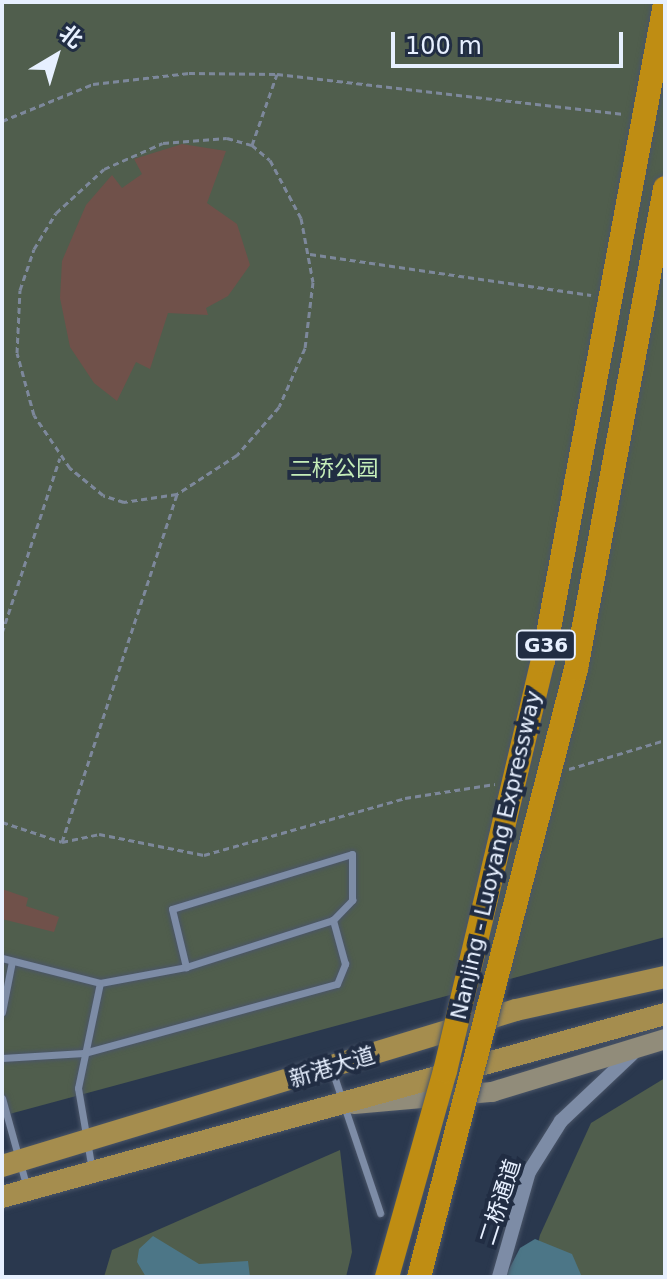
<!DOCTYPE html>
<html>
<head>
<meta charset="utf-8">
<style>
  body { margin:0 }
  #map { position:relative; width:667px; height:1279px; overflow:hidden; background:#2a384e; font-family:"DejaVu Sans","Noto Sans SC",sans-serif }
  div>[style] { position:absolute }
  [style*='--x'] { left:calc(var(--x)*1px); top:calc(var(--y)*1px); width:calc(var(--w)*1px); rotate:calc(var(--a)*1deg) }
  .green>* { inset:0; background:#505e4d }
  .water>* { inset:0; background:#4c7687 }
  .building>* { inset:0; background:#70514a }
  .path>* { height:3px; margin-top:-1.5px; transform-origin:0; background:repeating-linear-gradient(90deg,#7d889b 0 6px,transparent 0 10px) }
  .roads { filter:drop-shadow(0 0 2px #4a5568) drop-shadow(0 0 2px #4a5568) }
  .lane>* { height:7px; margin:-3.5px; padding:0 3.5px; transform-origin:3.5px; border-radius:3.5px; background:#7d8ca6 }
  .street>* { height:14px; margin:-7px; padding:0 7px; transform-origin:7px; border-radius:7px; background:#7d8ca6 }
  .secondary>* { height:20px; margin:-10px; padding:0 10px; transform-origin:10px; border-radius:10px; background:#918c7a }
  .primary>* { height:22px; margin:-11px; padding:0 11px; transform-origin:11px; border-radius:11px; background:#a58d4e }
  .bridges { filter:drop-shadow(0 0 2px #4a5568) drop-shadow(0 0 2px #4a5568) }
  .highway-bridge>* { height:24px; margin:-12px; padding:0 12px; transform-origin:12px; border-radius:12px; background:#bf8d13 }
  span { translate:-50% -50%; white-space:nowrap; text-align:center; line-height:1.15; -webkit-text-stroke:8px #212d43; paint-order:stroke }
  .shield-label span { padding:2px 6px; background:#212d43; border:2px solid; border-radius:6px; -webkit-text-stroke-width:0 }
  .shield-label { font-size:20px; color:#e7f0ff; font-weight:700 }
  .park-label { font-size:22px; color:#c5eeb9 }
  .street-label { font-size:22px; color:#e7f0ff }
  .frame { position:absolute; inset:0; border:4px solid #e7f0ff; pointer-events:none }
  .north { position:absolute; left:16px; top:16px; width:80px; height:80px; -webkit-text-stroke:6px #212d43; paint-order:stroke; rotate:38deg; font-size:22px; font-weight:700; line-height:32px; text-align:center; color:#e7f0ff }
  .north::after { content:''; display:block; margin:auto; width:28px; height:36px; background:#e7f0ff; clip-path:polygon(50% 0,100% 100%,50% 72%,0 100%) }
  .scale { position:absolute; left:391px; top:32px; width:232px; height:36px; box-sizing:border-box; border:4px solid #e7f0ff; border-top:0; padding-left:10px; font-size:24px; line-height:28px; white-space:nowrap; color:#e7f0ff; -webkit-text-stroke:6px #212d43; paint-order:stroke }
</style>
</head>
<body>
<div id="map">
  <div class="green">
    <i style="clip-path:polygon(2px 2px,665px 2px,665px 937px,2px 1116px)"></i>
    <i style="clip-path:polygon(665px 1078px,665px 1277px,530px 1277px,540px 1235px,591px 1123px)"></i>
    <i style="clip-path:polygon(340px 1150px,352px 1252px,346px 1277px,104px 1277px,112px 1250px)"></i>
  </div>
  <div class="water">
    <i style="clip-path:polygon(153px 1236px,199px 1264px,248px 1261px,250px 1277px,146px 1277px,137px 1262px,139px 1249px)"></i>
    <i style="clip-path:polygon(535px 1239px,572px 1254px,582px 1277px,505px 1277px,520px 1248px)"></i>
  </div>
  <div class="building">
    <i style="clip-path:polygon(182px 144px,226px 151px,207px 203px,237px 224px,250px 265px,228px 296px,206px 308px,208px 315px,168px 313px,150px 369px,136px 362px,117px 401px,94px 383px,70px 347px,60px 298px,62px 261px,86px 205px,112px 175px,122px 188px,142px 174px,134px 159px)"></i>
    <i style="clip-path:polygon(2px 889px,28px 898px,26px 906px,59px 917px,54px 932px,2px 919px)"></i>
  </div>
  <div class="path">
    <i style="--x:2;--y:121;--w:98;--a:-22.1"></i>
    <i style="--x:93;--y:84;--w:97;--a:-6.5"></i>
    <i style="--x:189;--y:73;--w:88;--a:0.7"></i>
    <i style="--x:277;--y:74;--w:349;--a:6.6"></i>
    <i style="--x:227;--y:138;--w:26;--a:16"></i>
    <i style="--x:252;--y:145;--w:23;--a:40"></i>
    <i style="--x:270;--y:160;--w:66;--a:61.9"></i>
    <i style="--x:301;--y:218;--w:65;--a:79.4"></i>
    <i style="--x:313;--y:282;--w:66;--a:96.9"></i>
    <i style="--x:305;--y:348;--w:64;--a:113.8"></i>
    <i style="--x:279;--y:407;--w:64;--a:131.2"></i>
    <i style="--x:237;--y:455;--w:72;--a:147"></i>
    <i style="--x:177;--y:494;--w:54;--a:171.4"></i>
    <i style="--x:124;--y:502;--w:22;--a:-162"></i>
    <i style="--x:103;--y:495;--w:43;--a:-140.7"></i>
    <i style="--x:70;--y:468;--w:64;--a:-124.2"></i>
    <i style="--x:34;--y:415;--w:64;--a:-105.3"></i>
    <i style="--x:17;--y:353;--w:63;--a:-87.3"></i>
    <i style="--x:20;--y:290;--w:43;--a:-71.1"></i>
    <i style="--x:34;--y:249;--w:42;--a:-58.6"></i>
    <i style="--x:56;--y:213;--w:65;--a:-42.5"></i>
    <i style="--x:104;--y:169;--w:64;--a:-23.8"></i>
    <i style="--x:163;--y:143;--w:64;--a:-4.5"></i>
    <i style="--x:252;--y:145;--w:75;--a:-70.6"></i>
    <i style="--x:310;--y:254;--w:284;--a:8.3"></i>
    <i style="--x:2;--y:633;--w:184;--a:-71.7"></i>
    <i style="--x:569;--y:769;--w:100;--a:-16.8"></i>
    <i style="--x:2;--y:822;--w:63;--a:18.4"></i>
    <i style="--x:62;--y:842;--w:38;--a:-12"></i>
    <i style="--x:99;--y:834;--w:107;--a:11.3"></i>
    <i style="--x:204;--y:855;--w:209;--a:-15.8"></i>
    <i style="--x:405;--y:798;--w:91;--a:-8.8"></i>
    <i style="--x:62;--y:842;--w:367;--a:-71.7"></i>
  </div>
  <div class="roads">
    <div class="lane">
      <i style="--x:2;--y:958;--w:101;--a:14.3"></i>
      <i style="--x:100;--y:983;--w:87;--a:-10.5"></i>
      <i style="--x:186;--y:967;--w:154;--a:-17.7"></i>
      <i style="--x:2;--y:1012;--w:52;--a:-78.9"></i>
      <i style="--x:2;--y:1058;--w:82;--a:-3.5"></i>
      <i style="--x:84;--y:1053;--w:262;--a:-15.3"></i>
      <i style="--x:337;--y:984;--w:22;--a:-68"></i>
      <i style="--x:345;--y:964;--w:46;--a:-105.3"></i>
      <i style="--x:333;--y:920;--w:28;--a:-46"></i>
      <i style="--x:352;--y:900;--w:46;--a:-90"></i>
      <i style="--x:352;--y:854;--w:188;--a:163"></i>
      <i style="--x:172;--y:909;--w:60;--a:76.4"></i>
      <i style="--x:332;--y:1070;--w:151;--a:71.4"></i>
      <i style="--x:2;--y:1098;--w:93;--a:74.5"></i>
      <i style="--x:92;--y:1170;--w:83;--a:-99.7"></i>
      <i style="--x:78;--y:1088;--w:107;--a:-78.2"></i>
    </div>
    <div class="street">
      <i style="--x:499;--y:1277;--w:109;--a:-74.1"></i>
      <i style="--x:529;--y:1172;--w:60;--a:-57.9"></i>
      <i style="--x:561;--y:1121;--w:98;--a:-43.3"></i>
    </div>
    <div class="secondary">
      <i style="--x:354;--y:1104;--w:139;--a:-5"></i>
      <i style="--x:492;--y:1092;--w:181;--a:-17"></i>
    </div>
    <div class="primary">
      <i style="--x:2;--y:1166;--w:537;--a:-16.88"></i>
      <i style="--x:516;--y:1010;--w:153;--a:-12.5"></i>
      <i style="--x:2;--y:1197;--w:688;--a:-15.43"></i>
    </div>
  </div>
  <div class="bridges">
    <div class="highway-bridge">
      <i style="--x:387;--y:1277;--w:214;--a:-74.3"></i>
      <i style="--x:445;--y:1071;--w:422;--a:-76.6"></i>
      <i style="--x:543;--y:661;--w:668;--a:-79.48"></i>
      <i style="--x:419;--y:1277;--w:628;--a:-75.52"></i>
      <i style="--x:576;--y:669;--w:489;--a:-79.5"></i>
    </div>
  </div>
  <div class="shield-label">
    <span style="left:546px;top:645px">G36</span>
  </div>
  <div class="park-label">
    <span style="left:334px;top:469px">二桥公园</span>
  </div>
  <div class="street-label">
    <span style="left:496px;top:855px;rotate:-77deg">Nanjing - Luoyang Expressway</span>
    <span style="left:332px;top:1067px;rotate:-17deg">新港大道</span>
    <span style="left:500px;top:1202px;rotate:-72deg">二桥通道</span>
  </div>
  <div class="frame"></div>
  <div class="north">北</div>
  <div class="scale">100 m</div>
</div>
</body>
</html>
